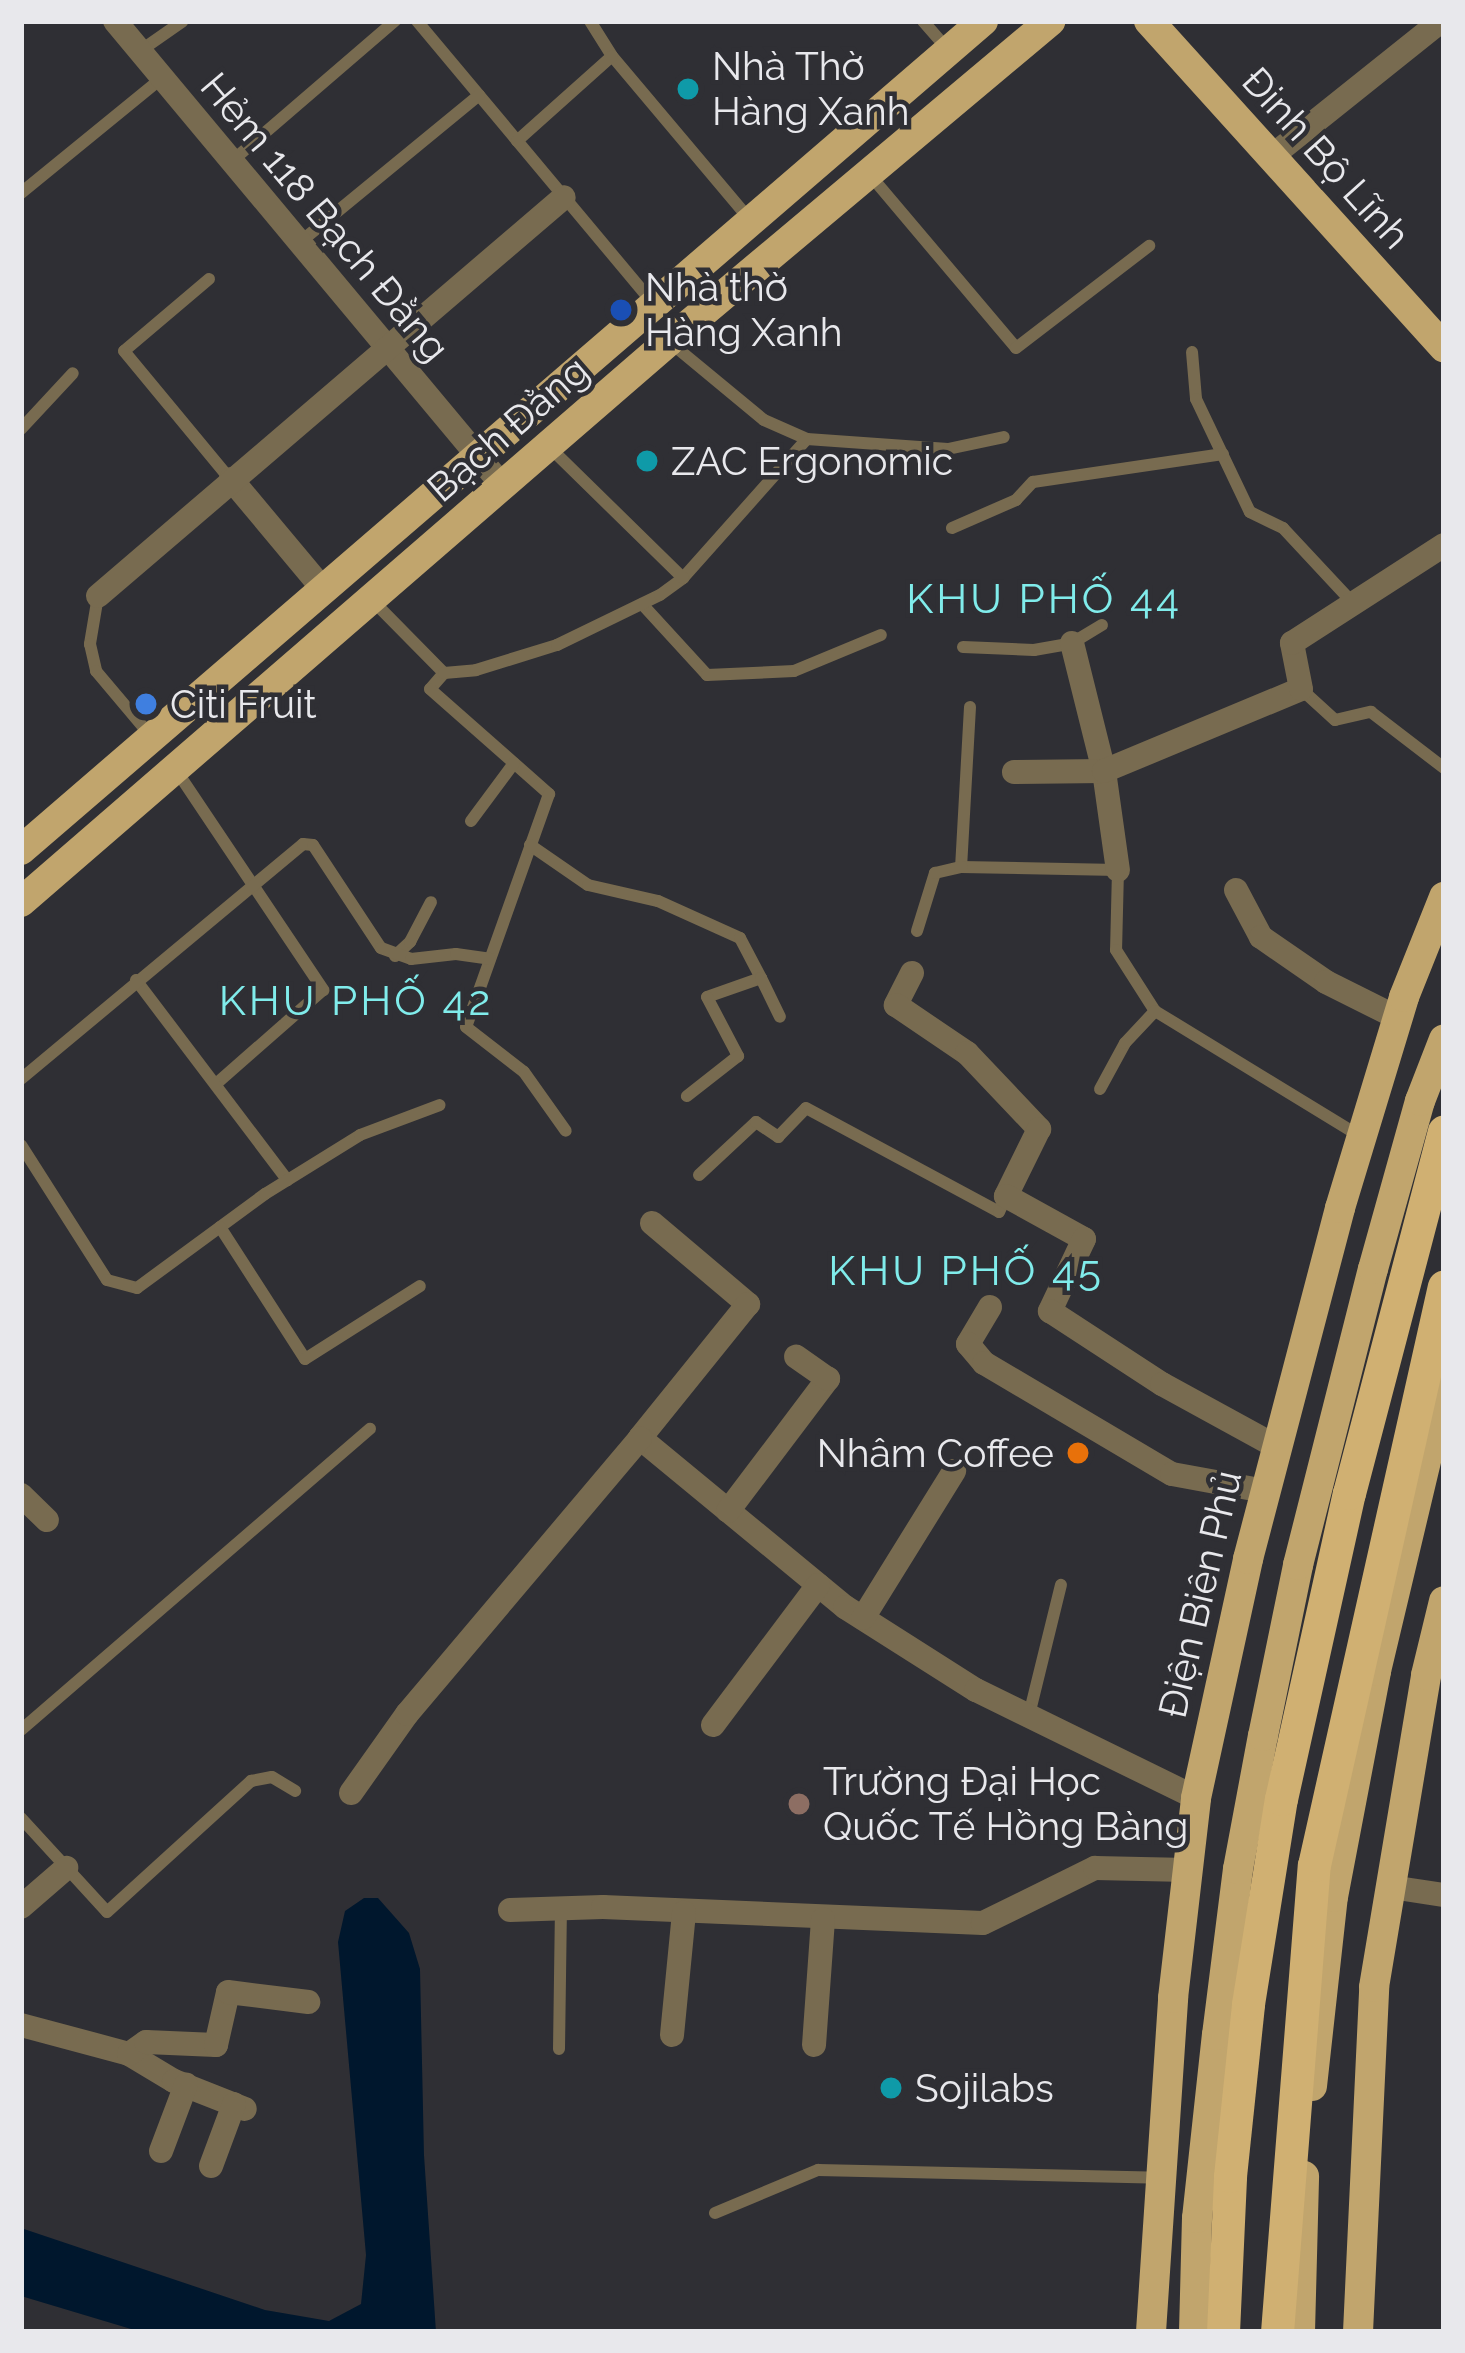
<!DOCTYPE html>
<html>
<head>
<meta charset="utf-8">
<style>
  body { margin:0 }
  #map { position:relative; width:1465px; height:2353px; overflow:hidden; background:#2f2f34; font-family:Raleway,sans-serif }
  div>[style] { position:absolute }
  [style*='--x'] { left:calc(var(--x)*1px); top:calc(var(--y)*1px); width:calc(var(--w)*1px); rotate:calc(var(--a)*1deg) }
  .water>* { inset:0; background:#00172d }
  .service>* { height:12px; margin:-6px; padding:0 6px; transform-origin:6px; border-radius:6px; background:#786b50 }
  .minor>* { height:24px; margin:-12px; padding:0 12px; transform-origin:12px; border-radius:12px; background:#786b50 }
  .primary>* { height:30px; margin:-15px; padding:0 15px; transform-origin:15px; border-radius:15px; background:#c1a56d }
  .trunk>* { height:33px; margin:-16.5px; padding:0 16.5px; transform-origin:16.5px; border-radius:16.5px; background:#d0b072 }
  .dots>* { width:33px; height:33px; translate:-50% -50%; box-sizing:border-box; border:6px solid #2f2f34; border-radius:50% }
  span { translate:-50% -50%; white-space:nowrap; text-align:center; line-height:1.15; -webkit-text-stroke:9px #2f2f34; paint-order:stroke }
  .poi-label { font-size:39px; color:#e8e8ec }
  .left { translate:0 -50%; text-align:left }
  .right { translate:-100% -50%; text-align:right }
  .street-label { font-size:39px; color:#e8e8ec }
  .neighbourhood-label { font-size:42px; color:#80eceb; letter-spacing:3px }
  .frame { position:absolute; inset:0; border:24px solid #e8e8ec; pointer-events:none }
</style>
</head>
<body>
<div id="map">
  <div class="water">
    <i style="clip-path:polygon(364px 1898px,378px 1898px,409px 1933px,420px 1969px,424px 2155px,436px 2332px,141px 2332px,21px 2296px,21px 2228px,265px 2310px,329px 2321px,361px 2304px,366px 2255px,338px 1942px,345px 1911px)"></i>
  </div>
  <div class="service">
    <i style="--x:417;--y:21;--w:369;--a:50.1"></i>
    <i style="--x:590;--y:21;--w:41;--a:57.8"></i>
    <i style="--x:612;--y:56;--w:214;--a:49.9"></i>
    <i style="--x:923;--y:21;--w:38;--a:49"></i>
    <i style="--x:140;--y:51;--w:52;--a:-34.9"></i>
    <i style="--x:517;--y:141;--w:127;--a:-41.8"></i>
    <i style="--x:232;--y:161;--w:215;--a:-40.7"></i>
    <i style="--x:870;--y:175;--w:226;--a:49.8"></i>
    <i style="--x:1016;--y:348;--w:168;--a:-37.5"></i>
    <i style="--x:21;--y:193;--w:182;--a:-39.2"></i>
    <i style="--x:299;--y:243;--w:233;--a:-39.4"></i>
    <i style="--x:209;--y:279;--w:111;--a:139.7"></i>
    <i style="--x:124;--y:351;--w:166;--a:50.4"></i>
    <i style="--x:672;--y:344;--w:119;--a:39.6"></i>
    <i style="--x:764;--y:420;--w:47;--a:23.8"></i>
    <i style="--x:807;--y:439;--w:141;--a:4.1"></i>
    <i style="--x:948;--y:449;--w:57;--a:-12.1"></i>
    <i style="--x:1192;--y:352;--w:47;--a:85.1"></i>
    <i style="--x:1196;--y:399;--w:125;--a:64.5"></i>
    <i style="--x:1250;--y:512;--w:37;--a:26"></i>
    <i style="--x:1283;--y:528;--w:100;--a:47"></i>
    <i style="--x:21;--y:429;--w:76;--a:-47.1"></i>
    <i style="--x:952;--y:528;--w:70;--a:-23.6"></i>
    <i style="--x:1016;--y:500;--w:25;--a:-47"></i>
    <i style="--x:1033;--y:482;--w:192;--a:-8.4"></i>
    <i style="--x:683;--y:578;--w:186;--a:-48.3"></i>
    <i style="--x:98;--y:596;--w:49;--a:99.5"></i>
    <i style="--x:90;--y:644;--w:28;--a:77"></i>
    <i style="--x:96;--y:671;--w:82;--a:49.9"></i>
    <i style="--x:372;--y:600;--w:103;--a:45.4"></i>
    <i style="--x:444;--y:673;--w:21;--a:131"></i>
    <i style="--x:430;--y:689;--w:159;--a:41.4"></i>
    <i style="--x:549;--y:794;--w:247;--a:109.6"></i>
    <i style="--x:466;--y:1027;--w:73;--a:37.8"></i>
    <i style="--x:524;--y:1072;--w:72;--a:54.6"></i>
    <i style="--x:642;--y:604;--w:96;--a:47.5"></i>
    <i style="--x:707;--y:675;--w:87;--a:-2.6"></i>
    <i style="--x:794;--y:671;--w:94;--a:-22.5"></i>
    <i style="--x:963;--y:647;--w:71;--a:2.4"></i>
    <i style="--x:1034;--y:650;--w:39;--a:-10"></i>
    <i style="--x:1072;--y:643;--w:35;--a:-31"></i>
    <i style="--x:444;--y:673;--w:32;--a:-5"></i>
    <i style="--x:476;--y:670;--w:85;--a:-17.2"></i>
    <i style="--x:557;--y:645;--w:114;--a:-25.9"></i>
    <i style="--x:660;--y:595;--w:29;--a:-36"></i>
    <i style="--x:683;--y:578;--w:189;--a:-135.6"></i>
    <i style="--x:1301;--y:689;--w:46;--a:42.4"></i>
    <i style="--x:1335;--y:720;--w:37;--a:-13"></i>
    <i style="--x:1371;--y:712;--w:92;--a:37.5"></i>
    <i style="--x:970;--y:707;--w:160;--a:93.2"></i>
    <i style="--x:961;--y:867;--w:157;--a:1.1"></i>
    <i style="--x:1118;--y:870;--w:80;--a:91.4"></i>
    <i style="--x:1116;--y:950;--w:72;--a:57.4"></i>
    <i style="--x:1155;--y:1011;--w:240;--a:31.4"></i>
    <i style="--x:176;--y:770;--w:265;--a:56.2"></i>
    <i style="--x:323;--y:990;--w:141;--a:138.7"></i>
    <i style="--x:471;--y:821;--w:72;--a:-53.4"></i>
    <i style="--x:530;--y:845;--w:70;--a:34.6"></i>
    <i style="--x:588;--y:885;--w:72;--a:12.9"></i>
    <i style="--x:658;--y:901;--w:90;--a:24.3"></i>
    <i style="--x:740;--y:938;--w:45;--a:62.3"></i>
    <i style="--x:761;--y:978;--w:57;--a:160.6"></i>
    <i style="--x:707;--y:997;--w:67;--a:62.3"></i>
    <i style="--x:738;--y:1056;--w:65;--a:141.9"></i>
    <i style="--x:917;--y:931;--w:61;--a:-72.8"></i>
    <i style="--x:935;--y:873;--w:27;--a:-13"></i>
    <i style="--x:395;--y:956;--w:21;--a:-43"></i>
    <i style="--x:410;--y:942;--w:45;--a:-62.3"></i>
    <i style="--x:761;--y:978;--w:43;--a:64"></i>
    <i style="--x:136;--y:980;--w:251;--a:52.9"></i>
    <i style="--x:21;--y:1079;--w:367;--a:-39.8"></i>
    <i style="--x:303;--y:844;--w:10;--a:6"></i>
    <i style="--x:313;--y:845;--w:123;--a:56.6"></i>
    <i style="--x:381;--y:948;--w:32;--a:20"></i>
    <i style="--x:411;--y:959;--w:45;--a:-6.3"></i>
    <i style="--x:456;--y:954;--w:34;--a:8"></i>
    <i style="--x:1100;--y:1089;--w:52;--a:-61.5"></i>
    <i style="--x:1125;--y:1043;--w:44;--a:-46.8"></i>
    <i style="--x:21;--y:1145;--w:160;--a:57.5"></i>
    <i style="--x:107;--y:1280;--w:31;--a:15"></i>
    <i style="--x:137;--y:1288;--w:159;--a:-36.3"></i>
    <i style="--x:265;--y:1194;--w:112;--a:-31.8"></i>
    <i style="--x:360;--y:1135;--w:85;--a:-20.6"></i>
    <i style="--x:699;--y:1175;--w:78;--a:-42.9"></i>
    <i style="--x:756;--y:1122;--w:27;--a:34"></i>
    <i style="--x:778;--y:1137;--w:40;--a:-46"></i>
    <i style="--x:806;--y:1108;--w:219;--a:28.3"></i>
    <i style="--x:999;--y:1212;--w:17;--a:-65"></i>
    <i style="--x:220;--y:1227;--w:157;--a:57.2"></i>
    <i style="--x:305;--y:1359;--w:136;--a:-32.4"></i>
    <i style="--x:1029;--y:1715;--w:134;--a:-76.2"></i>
    <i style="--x:21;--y:1730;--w:461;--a:-40.8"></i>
    <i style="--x:21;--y:1818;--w:127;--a:47.5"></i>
    <i style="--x:107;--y:1912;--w:195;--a:-42.3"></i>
    <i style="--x:251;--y:1781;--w:21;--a:-11"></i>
    <i style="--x:272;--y:1777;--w:27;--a:31"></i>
    <i style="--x:559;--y:2049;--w:141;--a:-89.2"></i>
    <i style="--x:715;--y:2213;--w:112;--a:-22.7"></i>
    <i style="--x:818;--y:2170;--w:342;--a:1.3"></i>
  </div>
  <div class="minor">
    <i style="--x:115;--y:21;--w:606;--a:50.16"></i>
    <i style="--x:1272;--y:156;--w:216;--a:-38.6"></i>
    <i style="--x:231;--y:479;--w:143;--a:50.1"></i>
    <i style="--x:98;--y:596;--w:613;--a:-40.57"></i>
    <i style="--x:1072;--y:643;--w:132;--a:76"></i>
    <i style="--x:1104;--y:771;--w:100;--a:82"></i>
    <i style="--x:1014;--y:772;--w:90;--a:-0.6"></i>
    <i style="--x:1104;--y:771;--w:213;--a:-22.6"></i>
    <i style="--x:1301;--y:689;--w:47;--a:-101.1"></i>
    <i style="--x:1292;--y:643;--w:181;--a:-32.8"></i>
    <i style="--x:1236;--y:890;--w:53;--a:62"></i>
    <i style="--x:1261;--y:937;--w:79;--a:34.7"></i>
    <i style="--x:1326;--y:982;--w:80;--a:26.6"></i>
    <i style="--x:912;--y:973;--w:36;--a:117"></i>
    <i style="--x:896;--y:1005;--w:86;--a:34.1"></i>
    <i style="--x:967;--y:1053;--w:105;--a:46.5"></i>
    <i style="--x:1039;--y:1129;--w:75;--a:116.2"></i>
    <i style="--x:1006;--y:1196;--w:89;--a:28.9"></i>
    <i style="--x:1084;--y:1239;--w:80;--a:115.3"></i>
    <i style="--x:1050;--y:1311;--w:134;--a:33.1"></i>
    <i style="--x:1162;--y:1384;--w:131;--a:28.7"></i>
    <i style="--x:652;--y:1223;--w:126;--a:40.2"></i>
    <i style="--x:748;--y:1304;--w:172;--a:128.9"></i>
    <i style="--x:640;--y:1438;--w:266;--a:39.5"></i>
    <i style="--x:845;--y:1607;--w:155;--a:32.4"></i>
    <i style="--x:976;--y:1690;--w:245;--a:26.1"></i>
    <i style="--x:990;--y:1307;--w:43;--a:120.7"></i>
    <i style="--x:968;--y:1344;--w:25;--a:50"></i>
    <i style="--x:984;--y:1363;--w:218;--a:30.6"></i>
    <i style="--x:1172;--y:1474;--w:95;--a:10.4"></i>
    <i style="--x:21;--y:1495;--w:36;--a:44"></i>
    <i style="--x:728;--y:1511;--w:166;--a:-52.9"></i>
    <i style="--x:828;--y:1379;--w:39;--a:-145"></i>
    <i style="--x:863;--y:1618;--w:173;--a:-58.2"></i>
    <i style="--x:713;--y:1725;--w:175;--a:-53.1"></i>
    <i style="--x:351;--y:1793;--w:97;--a:-54.7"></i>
    <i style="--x:407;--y:1714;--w:361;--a:-49.8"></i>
    <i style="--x:1391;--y:1887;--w:54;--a:8.6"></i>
    <i style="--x:21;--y:1907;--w:60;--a:-40.9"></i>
    <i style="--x:510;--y:1910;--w:93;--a:-1.8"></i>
    <i style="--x:603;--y:1907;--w:380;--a:2.4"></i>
    <i style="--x:983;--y:1923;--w:125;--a:-26.2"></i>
    <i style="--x:1095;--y:1868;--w:93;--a:1.2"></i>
    <i style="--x:21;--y:2025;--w:112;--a:15"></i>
    <i style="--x:129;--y:2054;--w:52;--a:31"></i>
    <i style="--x:174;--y:2081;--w:76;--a:21.5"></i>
    <i style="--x:672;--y:2035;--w:123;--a:-84.4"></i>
    <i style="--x:814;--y:2045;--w:126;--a:-85.9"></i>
    <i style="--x:129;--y:2054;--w:21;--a:-35"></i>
    <i style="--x:146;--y:2042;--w:70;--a:2.5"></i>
    <i style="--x:216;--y:2045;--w:54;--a:-77.2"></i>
    <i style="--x:228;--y:1992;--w:81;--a:7.1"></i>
    <i style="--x:161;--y:2151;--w:71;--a:-69.3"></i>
    <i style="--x:211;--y:2166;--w:66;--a:-69.6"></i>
  </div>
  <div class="primary">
    <i style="--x:1149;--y:21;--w:440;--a:47.9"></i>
    <i style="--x:21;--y:850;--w:1270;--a:-40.75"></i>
    <i style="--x:21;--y:902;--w:857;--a:-40.88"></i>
    <i style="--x:669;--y:341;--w:498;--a:-40"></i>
    <i style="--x:1312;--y:2086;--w:190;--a:-83.7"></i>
    <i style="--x:1333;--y:1897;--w:230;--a:-79.2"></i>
    <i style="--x:1376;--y:1671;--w:294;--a:-76.6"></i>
    <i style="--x:1151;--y:2332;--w:335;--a:-86.2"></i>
    <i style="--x:1173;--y:1998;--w:201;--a:-83.4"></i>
    <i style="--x:1196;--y:1798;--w:245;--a:-77.7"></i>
    <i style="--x:1248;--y:1559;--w:363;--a:-75.3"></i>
    <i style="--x:1340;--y:1208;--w:220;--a:-73.1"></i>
    <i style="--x:1404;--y:997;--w:108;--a:-68.2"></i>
    <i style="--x:1194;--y:2332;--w:114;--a:-88.5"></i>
    <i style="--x:1197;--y:2218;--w:184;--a:-83.8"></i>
    <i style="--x:1217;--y:2035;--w:167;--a:-82.8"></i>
    <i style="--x:1238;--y:1869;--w:135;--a:-79.4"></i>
    <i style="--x:1263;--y:1736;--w:175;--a:-78.4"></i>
    <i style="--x:1298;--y:1565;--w:305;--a:-75.8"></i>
    <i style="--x:1373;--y:1269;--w:174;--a:-74.4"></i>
    <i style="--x:1420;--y:1101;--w:66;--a:-68.8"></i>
    <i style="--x:1300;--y:2332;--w:156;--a:-88.5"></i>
    <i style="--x:1358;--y:2332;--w:345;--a:-87.3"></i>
    <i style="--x:1374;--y:1987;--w:316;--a:-80.5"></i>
    <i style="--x:1426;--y:1675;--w:76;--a:-76.3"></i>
  </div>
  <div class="trunk">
    <i style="--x:1223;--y:2332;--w:156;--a:-87.4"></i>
    <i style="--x:1230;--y:2176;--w:173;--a:-84"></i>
    <i style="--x:1248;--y:2004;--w:208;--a:-80.9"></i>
    <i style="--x:1281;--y:1799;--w:313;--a:-77.5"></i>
    <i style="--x:1349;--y:1493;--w:374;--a:-75.3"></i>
    <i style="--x:1277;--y:2332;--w:468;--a:-85.5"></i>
    <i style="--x:1314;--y:1865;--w:593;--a:-77.35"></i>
  </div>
  <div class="dots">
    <i style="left:688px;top:89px;background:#0f9aa8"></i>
    <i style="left:621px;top:310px;background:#1a4fb4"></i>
    <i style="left:647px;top:461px;background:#0f9aa8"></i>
    <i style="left:146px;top:704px;background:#3f7fe0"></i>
    <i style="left:1078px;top:1453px;background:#e8710a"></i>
    <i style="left:799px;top:1804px;background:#8d6e63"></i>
    <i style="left:891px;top:2088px;background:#0f9aa8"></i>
  </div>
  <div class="poi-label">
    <span class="left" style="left:712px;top:89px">Nhà Thờ<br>Hàng Xanh</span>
    <span class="left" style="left:645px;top:310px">Nhà thờ<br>Hàng Xanh</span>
    <span class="left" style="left:671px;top:461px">ZAC Ergonomic</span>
    <span class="left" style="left:170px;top:704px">Citi Fruit</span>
    <span class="right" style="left:1054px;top:1453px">Nhâm Coffee</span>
    <span class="left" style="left:823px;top:1804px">Trường Đại Học<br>Quốc Tế Hồng Bàng</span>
    <span class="left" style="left:915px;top:2088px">Sojilabs</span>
  </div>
  <div class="street-label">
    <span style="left:1326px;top:158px;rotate:48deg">Đinh Bộ Lĩnh</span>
    <span style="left:325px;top:217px;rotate:50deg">Hẻm 118 Bạch Đằng</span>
    <span style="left:508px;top:429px;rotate:-41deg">Bạch Đằng</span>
    <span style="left:1200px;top:1594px;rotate:-77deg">Điện Biên Phủ</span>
  </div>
  <div class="neighbourhood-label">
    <span style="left:1044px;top:599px">KHU PHỐ 44</span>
    <span style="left:356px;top:1001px">KHU PHỐ 42</span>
    <span style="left:966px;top:1271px">KHU PHỐ 45</span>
  </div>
  <div class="frame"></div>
</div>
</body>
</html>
